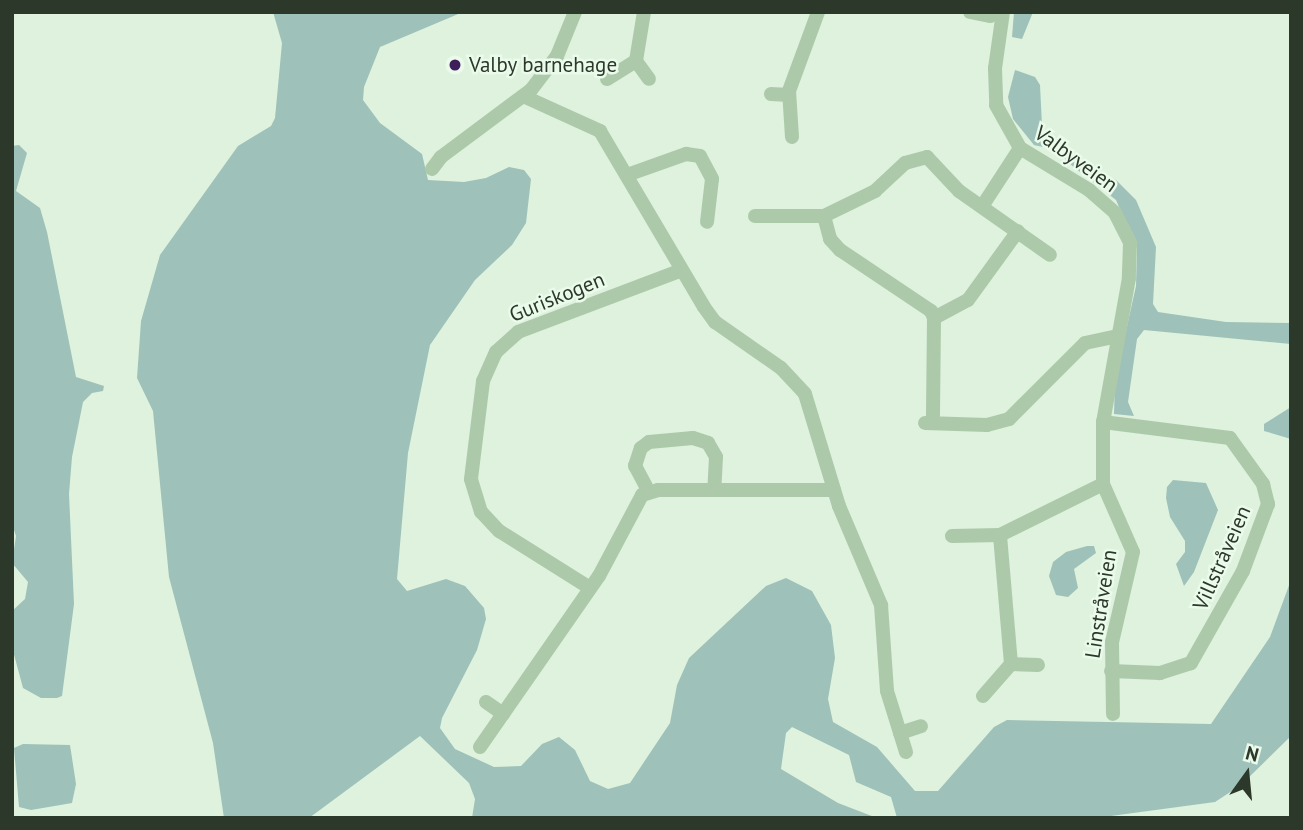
<!DOCTYPE html>
<html>
<head>
<meta charset="utf-8">
<style>
  body { margin:0 }
  #map { position:relative; width:1303px; height:830px; overflow:hidden; background:#def2de; font-family:"PT Sans",sans-serif }
  div>[style] { position:absolute }
  [style*='--x'] { left:calc(var(--x)*1px); top:calc(var(--y)*1px); width:calc(var(--w)*1px); rotate:calc(var(--a)*1deg) }
  .green>* { inset:0; background:#9ec1ba }
  .minor>* { height:14px; margin:-7px; padding:0 7px; transform-origin:7px; border-radius:7px; background:#accaaa }
  .dots>* { width:19px; height:19px; translate:-50% -50%; box-sizing:border-box; border:4px solid #eafaeb; border-radius:50% }
  span { translate:-50% -50%; white-space:nowrap; text-align:center; line-height:1.15; -webkit-text-stroke:5px #eafaeb; paint-order:stroke }
  .poi-label { font-size:21px; color:#2c3829 }
  .left { translate:0 -50%; text-align:left }
  .street-label { font-size:21px; color:#2c3829 }
  .frame { position:absolute; inset:0; border:14px solid #2c3829; pointer-events:none }
  .north { position:absolute; left:1212px; top:739px; width:70px; height:70px; -webkit-text-stroke:5px #eafaeb; paint-order:stroke; rotate:15deg; font-size:19px; font-weight:700; line-height:28px; text-align:center; color:#2c3829 }
  .north::after { content:''; display:block; margin:auto; width:24px; height:32px; background:#2c3829; clip-path:polygon(50% 0,100% 100%,50% 72%,0 100%) }
</style>
</head>
<body>
<div id="map">
  <div class="green">
    <i style="clip-path:polygon(273px 12px,463px 12px,380px 47px,364px 87px,363px 100px,380px 123px,422px 154px,428px 180px,464px 182px,486px 178px,509px 167px,524px 170px,531px 179px,526px 223px,512px 245px,475px 280px,430px 345px,408px 453px,397px 579px,407px 591px,446px 579px,465px 586px,484px 608px,486px 619px,477px 650px,442px 718px,440px 728px,455px 749px,494px 767px,521px 766px,542px 744px,559px 737px,575px 750px,590px 781px,608px 789px,630px 783px,670px 723px,677px 685px,689px 658px,766px 586px,786px 578px,812px 591px,831px 625px,835px 658px,828px 699px,833px 722px,877px 747px,915px 791px,938px 791px,994px 727px,1007px 720px,1211px 724px,1270px 637px,1291px 580px,1291px 736px,1241px 785px,1215px 802px,1096px 818px,897px 818px,891px 797px,856px 782px,849px 755px,792px 727px,786px 733px,781px 769px,838px 803px,877px 818px,472px 818px,475px 799px,469px 783px,420px 736px,309px 818px,224px 818px,213px 743px,169px 577px,153px 411px,137px 378px,141px 321px,160px 255px,238px 146px,271px 126px,275px 118px,282px 43px)"></i>
    <i style="clip-path:polygon(1014px 12px,1033px 12px,1022px 39px,1012px 37px)"></i>
    <i style="clip-path:polygon(1015px 70px,1035px 77px,1040px 85px,1043px 147px,1034px 145px,1013px 119px,1008px 97px)"></i>
    <i style="clip-path:polygon(19px 145px,27px 153px,16px 191px,40px 208px,47px 232px,76px 377px,104px 386px,103px 391px,92px 393px,83px 402px,72px 457px,69px 494px,74px 604px,62px 696px,57px 698px,41px 698px,23px 688px,12px 647px,12px 611px,25px 599px,28px 582px,12px 563px,16px 536px,12px 524px,12px 146px)"></i>
    <i style="clip-path:polygon(1056px 153px,1116px 180px,1136px 200px,1156px 247px,1153px 304px,1158px 312px,1226px 322px,1291px 323px,1291px 344px,1144px 330px,1137px 339px,1128px 402px,1134px 416px,1114px 414px,1115px 380px,1136px 286px,1137px 248px,1116px 200px)"></i>
    <i style="clip-path:polygon(1291px 407px,1291px 439px,1264px 431px,1264px 424px)"></i>
    <i style="clip-path:polygon(1173px 480px,1206px 483px,1218px 510px,1194px 572px,1184px 586px,1176px 564px,1185px 552px,1185px 541px,1170px 517px,1166px 498px,1167px 487px)"></i>
    <i style="clip-path:polygon(1087px 546px,1094px 546px,1096px 553px,1074px 569px,1078px 588px,1068px 597px,1056px 595px,1049px 576px,1053px 562px,1066px 552px)"></i>
    <i style="clip-path:polygon(23px 744px,70px 745px,76px 784px,72px 803px,31px 810px,19px 807px,14px 748px)"></i>
  </div>
  <div class="minor">
    <i style="--x:644;--y:12;--w:50;--a:99.3"></i>
    <i style="--x:636;--y:61;--w:22;--a:54"></i>
    <i style="--x:970;--y:12;--w:21;--a:11"></i>
    <i style="--x:1003;--y:12;--w:57;--a:98.1"></i>
    <i style="--x:995;--y:68;--w:37;--a:88"></i>
    <i style="--x:996;--y:105;--w:49;--a:60.8"></i>
    <i style="--x:1020;--y:148;--w:81;--a:31.3"></i>
    <i style="--x:1089;--y:190;--w:35;--a:41"></i>
    <i style="--x:1115;--y:213;--w:34;--a:63"></i>
    <i style="--x:1130;--y:243;--w:35;--a:92"></i>
    <i style="--x:1129;--y:278;--w:146;--a:100.2"></i>
    <i style="--x:1103;--y:422;--w:62;--a:90"></i>
    <i style="--x:1103;--y:484;--w:74;--a:66.2"></i>
    <i style="--x:1133;--y:552;--w:92;--a:103.1"></i>
    <i style="--x:1112;--y:642;--w:72;--a:89.2"></i>
    <i style="--x:607;--y:79;--w:34;--a:-32"></i>
    <i style="--x:771;--y:94;--w:18;--a:3"></i>
    <i style="--x:523;--y:96;--w:85;--a:24.4"></i>
    <i style="--x:600;--y:131;--w:204;--a:59.4"></i>
    <i style="--x:704;--y:307;--w:19;--a:54"></i>
    <i style="--x:715;--y:322;--w:80;--a:34.9"></i>
    <i style="--x:781;--y:368;--w:35;--a:47"></i>
    <i style="--x:805;--y:394;--w:117;--a:73.1"></i>
    <i style="--x:839;--y:506;--w:108;--a:67"></i>
    <i style="--x:881;--y:605;--w:86;--a:86"></i>
    <i style="--x:887;--y:691;--w:64;--a:72.7"></i>
    <i style="--x:792;--y:137;--w:46;--a:-93.7"></i>
    <i style="--x:789;--y:91;--w:84;--a:-69.8"></i>
    <i style="--x:432;--y:169;--w:15;--a:-53"></i>
    <i style="--x:441;--y:157;--w:112;--a:-36.7"></i>
    <i style="--x:531;--y:90;--w:43;--a:-52.6"></i>
    <i style="--x:557;--y:56;--w:48;--a:-67.8"></i>
    <i style="--x:627;--y:175;--w:63;--a:-19.6"></i>
    <i style="--x:686;--y:154;--w:14;--a:8"></i>
    <i style="--x:700;--y:156;--w:26;--a:62"></i>
    <i style="--x:712;--y:179;--w:43;--a:96.6"></i>
    <i style="--x:983;--y:205;--w:68;--a:-57"></i>
    <i style="--x:755;--y:216;--w:69;--a:0"></i>
    <i style="--x:824;--y:216;--w:24;--a:75"></i>
    <i style="--x:830;--y:239;--w:15;--a:48"></i>
    <i style="--x:840;--y:250;--w:110;--a:33.8"></i>
    <i style="--x:931;--y:311;--w:8;--a:67"></i>
    <i style="--x:934;--y:318;--w:104;--a:90.6"></i>
    <i style="--x:824;--y:216;--w:57;--a:-26.1"></i>
    <i style="--x:875;--y:191;--w:41;--a:-43"></i>
    <i style="--x:905;--y:163;--w:23;--a:-15"></i>
    <i style="--x:927;--y:157;--w:47;--a:46.7"></i>
    <i style="--x:959;--y:191;--w:111;--a:35.1"></i>
    <i style="--x:934;--y:318;--w:38;--a:-28"></i>
    <i style="--x:968;--y:300;--w:85;--a:-54.1"></i>
    <i style="--x:1103;--y:422;--w:128;--a:7.2"></i>
    <i style="--x:1230;--y:438;--w:57;--a:54.3"></i>
    <i style="--x:1263;--y:484;--w:21;--a:76"></i>
    <i style="--x:1268;--y:504;--w:72;--a:110.5"></i>
    <i style="--x:1243;--y:571;--w:106;--a:119.5"></i>
    <i style="--x:1191;--y:663;--w:33;--a:162"></i>
    <i style="--x:1160;--y:673;--w:49;--a:-177.7"></i>
    <i style="--x:925;--y:423;--w:62;--a:1.8"></i>
    <i style="--x:987;--y:425;--w:23;--a:-15"></i>
    <i style="--x:1009;--y:419;--w:107;--a:-45"></i>
    <i style="--x:1085;--y:343;--w:33;--a:-12"></i>
    <i style="--x:649;--y:492;--w:30;--a:-118"></i>
    <i style="--x:635;--y:466;--w:19;--a:-72"></i>
    <i style="--x:641;--y:448;--w:10;--a:-37"></i>
    <i style="--x:649;--y:442;--w:44;--a:-5.2"></i>
    <i style="--x:693;--y:438;--w:16;--a:18"></i>
    <i style="--x:708;--y:443;--w:16;--a:60"></i>
    <i style="--x:716;--y:457;--w:33;--a:93"></i>
    <i style="--x:952;--y:536;--w:48;--a:-1.2"></i>
    <i style="--x:1000;--y:535;--w:115;--a:-26.3"></i>
    <i style="--x:590;--y:588;--w:107;--a:-147.9"></i>
    <i style="--x:499;--y:531;--w:26;--a:-133"></i>
    <i style="--x:481;--y:512;--w:34;--a:-107"></i>
    <i style="--x:471;--y:479;--w:99;--a:-83"></i>
    <i style="--x:483;--y:381;--w:32;--a:-66"></i>
    <i style="--x:496;--y:352;--w:30;--a:-42"></i>
    <i style="--x:518;--y:332;--w:175;--a:-20.7"></i>
    <i style="--x:1011;--y:664;--w:27;--a:2"></i>
    <i style="--x:983;--y:696;--w:43;--a:-48.8"></i>
    <i style="--x:1011;--y:664;--w:129;--a:-94.9"></i>
    <i style="--x:486;--y:702;--w:21;--a:35"></i>
    <i style="--x:900;--y:733;--w:22;--a:-18"></i>
    <i style="--x:480;--y:747;--w:208;--a:-55.2"></i>
    <i style="--x:599;--y:576;--w:92;--a:-62"></i>
    <i style="--x:642;--y:495;--w:17;--a:-17"></i>
    <i style="--x:658;--y:490;--w:176;--a:0"></i>
  </div>
  <div class="dots">
    <i style="left:455px;top:65px;background:#3e1f59"></i>
  </div>
  <div class="poi-label">
    <span class="left" style="left:469px;top:65px">Valby barnehage</span>
  </div>
  <div class="street-label">
    <span style="left:1076px;top:159px;rotate:36deg">Valbyveien</span>
    <span style="left:557px;top:297px;rotate:-22deg">Guriskogen</span>
    <span style="left:1222px;top:558px;rotate:-66deg">Villstråveien</span>
    <span style="left:1101px;top:604px;rotate:-81deg">Linstråveien</span>
  </div>
  <div class="frame"></div>
  <div class="north">N</div>
</div>
</body>
</html>
